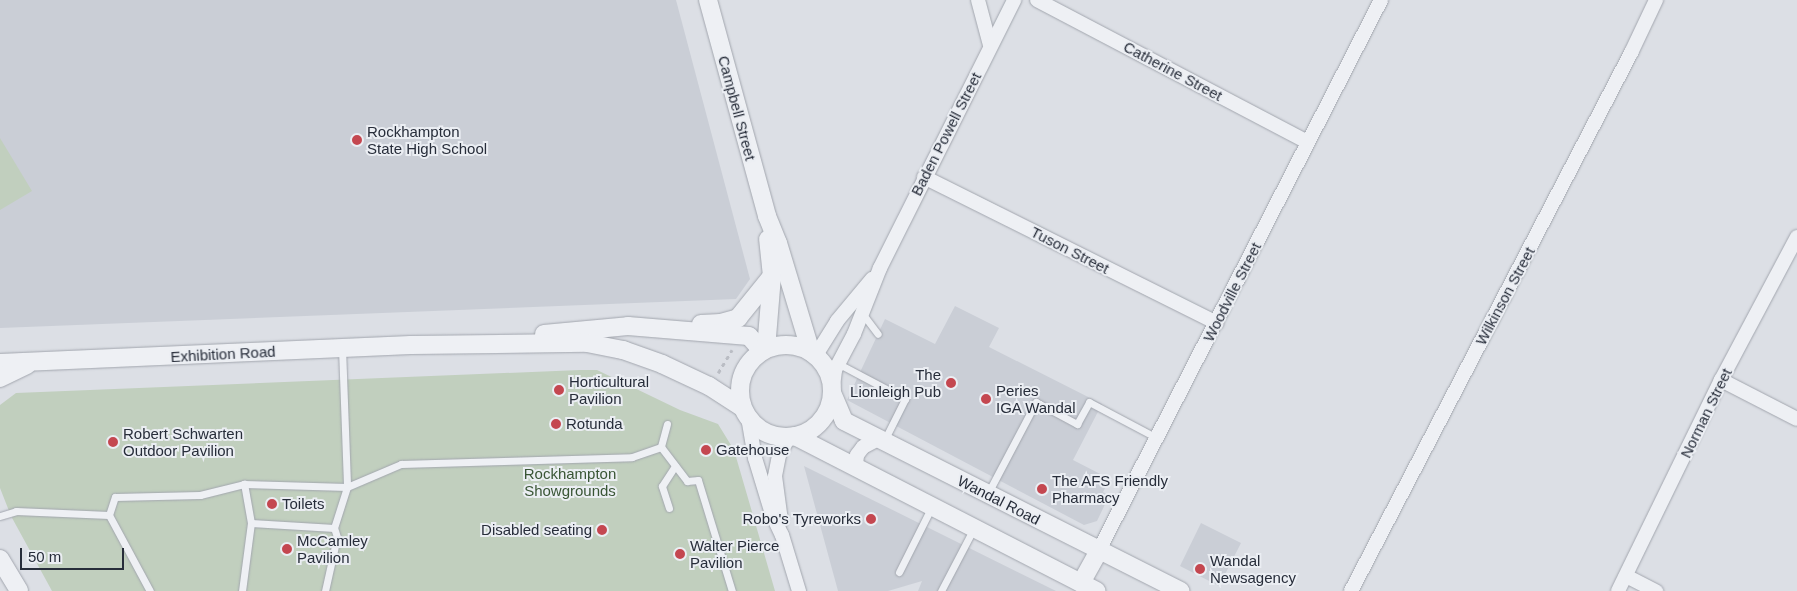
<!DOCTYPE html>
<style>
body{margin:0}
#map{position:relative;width:1797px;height:591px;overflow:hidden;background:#dcdfe5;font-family:Helvetica,sans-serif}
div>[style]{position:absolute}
.built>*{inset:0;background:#caced6}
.green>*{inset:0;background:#c1cfbe}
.path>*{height:2.5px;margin-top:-1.25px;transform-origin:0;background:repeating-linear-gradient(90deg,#babdc4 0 4px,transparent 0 8px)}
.roads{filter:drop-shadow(0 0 1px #a2a6ae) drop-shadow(0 0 1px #a2a6ae)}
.service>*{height:7px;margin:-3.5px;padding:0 3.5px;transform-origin:3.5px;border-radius:3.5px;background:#eef0f4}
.minor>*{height:14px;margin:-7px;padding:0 7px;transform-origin:7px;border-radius:7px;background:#eef0f4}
.tertiary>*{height:18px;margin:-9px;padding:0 9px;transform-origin:9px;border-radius:9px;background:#eef0f4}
.tertiary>.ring{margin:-9px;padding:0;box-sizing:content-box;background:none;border:18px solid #eef0f4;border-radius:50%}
.dots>*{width:14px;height:14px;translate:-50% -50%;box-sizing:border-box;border:2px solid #ebeef3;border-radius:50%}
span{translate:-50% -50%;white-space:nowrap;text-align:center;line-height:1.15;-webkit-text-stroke:4px #ebeef3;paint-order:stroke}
.street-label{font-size:15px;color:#272d3a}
.poi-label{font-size:15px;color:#272d3a}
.left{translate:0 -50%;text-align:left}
.right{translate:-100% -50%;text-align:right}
.park-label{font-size:15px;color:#395535}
.scale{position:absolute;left:20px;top:548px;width:104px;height:22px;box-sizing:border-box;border:2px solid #272d3a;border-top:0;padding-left:6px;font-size:15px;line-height:18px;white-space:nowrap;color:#272d3a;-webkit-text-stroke:4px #ebeef3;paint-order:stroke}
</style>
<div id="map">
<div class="built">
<i style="clip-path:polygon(0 0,676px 0,750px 279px,736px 299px,0 328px)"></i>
<i style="clip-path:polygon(955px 306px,999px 328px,989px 347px,1102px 404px,1073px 460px,1110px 479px,1103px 492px,1109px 496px,1097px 521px,1084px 525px,847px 400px,885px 319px,935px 344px)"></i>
<i style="clip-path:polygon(804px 466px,1056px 591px,918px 591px,922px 581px,888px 591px,838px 591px)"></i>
<i style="clip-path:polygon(1201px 523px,1241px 543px,1219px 586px,1180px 566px)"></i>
</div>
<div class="green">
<i style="clip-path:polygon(0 138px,32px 191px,0 210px)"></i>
<i style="clip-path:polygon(580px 370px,597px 370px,680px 410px,718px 424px,734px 450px,775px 591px,52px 591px,11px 516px,0 488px,0 405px,16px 393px)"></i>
</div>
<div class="path">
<i style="left:718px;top:373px;width:27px;rotate:-59deg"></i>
</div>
<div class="roads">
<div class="service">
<i style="left:862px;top:313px;width:26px;rotate:53deg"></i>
<i style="left:342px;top:348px;width:139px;rotate:87.9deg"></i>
<i style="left:347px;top:487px;width:59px;rotate:-23.1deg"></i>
<i style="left:401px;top:464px;width:231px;rotate:-1.7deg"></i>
<i style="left:632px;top:457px;width:31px;rotate:-19deg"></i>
<i style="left:839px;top:364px;width:75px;rotate:27.9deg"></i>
<i style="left:905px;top:399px;width:47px;rotate:116.6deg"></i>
<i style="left:667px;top:424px;width:24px;rotate:105deg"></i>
<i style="left:661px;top:447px;width:43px;rotate:52.6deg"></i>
<i style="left:687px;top:481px;width:11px;rotate:-5deg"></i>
<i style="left:698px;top:480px;width:116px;rotate:73deg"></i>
<i style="left:988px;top:493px;width:103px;rotate:-62.2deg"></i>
<i style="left:1036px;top:402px;width:47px;rotate:28.2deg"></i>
<i style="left:1077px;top:424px;width:25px;rotate:-61deg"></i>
<i style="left:1089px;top:402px;width:77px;rotate:27.9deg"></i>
<i style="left:669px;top:508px;width:23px;rotate:-108deg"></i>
<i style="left:662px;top:486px;width:24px;rotate:-57deg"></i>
<i style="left:109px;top:515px;width:86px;rotate:61.7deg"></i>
<i style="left:0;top:516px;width:17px;rotate:-17deg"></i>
<i style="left:16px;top:511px;width:93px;rotate:2.5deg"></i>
<i style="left:109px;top:515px;width:19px;rotate:-72deg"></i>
<i style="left:115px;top:497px;width:85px;rotate:-1.3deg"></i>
<i style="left:200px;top:495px;width:45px;rotate:-14deg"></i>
<i style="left:244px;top:484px;width:103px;rotate:1.7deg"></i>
<i style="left:347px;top:487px;width:43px;rotate:107.6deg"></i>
<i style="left:334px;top:528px;width:83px;rotate:-176.6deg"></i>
<i style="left:251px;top:523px;width:40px;rotate:-100deg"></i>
<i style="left:899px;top:572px;width:74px;rotate:-63.4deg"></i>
<i style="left:242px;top:591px;width:69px;rotate:-82.5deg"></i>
<i style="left:325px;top:591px;width:55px;rotate:-77.5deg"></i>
<i style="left:337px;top:537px;width:9px;rotate:-108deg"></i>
<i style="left:941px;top:591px;width:71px;rotate:-62.4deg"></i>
</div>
<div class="minor">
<i style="left:978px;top:0;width:47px;rotate:75.1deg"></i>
<i style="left:1037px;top:0;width:306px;rotate:27.7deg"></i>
<i style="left:924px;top:177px;width:327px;rotate:26.5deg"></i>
<i style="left:816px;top:355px;width:40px;rotate:-58deg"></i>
<i style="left:837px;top:321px;width:55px;rotate:-50.2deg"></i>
<i style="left:1721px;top:380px;width:85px;rotate:27.2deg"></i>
<i style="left:833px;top:387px;width:17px;rotate:-83deg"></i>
<i style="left:835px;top:370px;width:41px;rotate:-62.2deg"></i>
<i style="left:854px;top:334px;width:71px;rotate:-68.5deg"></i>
<i style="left:880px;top:268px;width:300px;rotate:-63.4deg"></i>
<i style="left:748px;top:417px;width:42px;rotate:80.3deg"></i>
<i style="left:755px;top:458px;width:59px;rotate:73.1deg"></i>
<i style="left:772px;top:514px;width:23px;rotate:65deg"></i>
<i style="left:782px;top:535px;width:59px;rotate:73.1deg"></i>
<i style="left:856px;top:466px;width:11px;rotate:-85deg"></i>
<i style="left:857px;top:455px;width:10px;rotate:-53deg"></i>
<i style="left:863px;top:447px;width:17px;rotate:-28deg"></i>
<i style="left:781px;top:521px;width:45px;rotate:-97.6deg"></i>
<i style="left:775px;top:476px;width:21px;rotate:-79deg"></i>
<i style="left:779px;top:455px;width:21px;rotate:-61deg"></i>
<i style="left:1099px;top:550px;width:618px;rotate:-62.85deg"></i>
<i style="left:1626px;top:576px;width:34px;rotate:27deg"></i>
<i style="left:1351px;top:591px;width:607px;rotate:-62.51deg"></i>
<i style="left:1631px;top:53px;width:59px;rotate:-64.7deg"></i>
<i style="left:1618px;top:591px;width:235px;rotate:-64deg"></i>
<i style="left:1721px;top:380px;width:162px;rotate:-62deg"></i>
</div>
<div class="tertiary">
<i style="left:708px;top:0;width:224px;rotate:74.7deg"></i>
<i style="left:767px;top:216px;width:29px;rotate:68deg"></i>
<i style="left:778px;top:243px;width:114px;rotate:73.2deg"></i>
<i style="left:701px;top:324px;width:20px;rotate:-3deg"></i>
<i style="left:721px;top:323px;width:18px;rotate:-16deg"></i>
<i style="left:738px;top:318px;width:54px;rotate:-51deg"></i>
<i style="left:544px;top:334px;width:84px;rotate:-5.4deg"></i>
<i style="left:628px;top:326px;width:121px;rotate:4.7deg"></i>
<i style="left:749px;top:336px;width:20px;rotate:49deg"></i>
<i class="ring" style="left:740px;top:345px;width:74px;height:74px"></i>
<i style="left:766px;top:349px;width:73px;rotate:-85.3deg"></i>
<i style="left:772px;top:276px;width:37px;rotate:-96deg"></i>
<i style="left:0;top:363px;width:411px;rotate:-2.5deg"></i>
<i style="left:411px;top:345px;width:176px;rotate:-0.7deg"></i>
<i style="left:587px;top:343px;width:37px;rotate:11deg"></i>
<i style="left:623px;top:350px;width:41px;rotate:19.7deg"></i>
<i style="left:662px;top:364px;width:52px;rotate:25.1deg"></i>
<i style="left:709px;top:386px;width:40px;rotate:32.9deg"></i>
<i style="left:0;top:378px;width:30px;rotate:-26deg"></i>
<i style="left:833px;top:395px;width:28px;rotate:67deg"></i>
<i style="left:844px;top:421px;width:377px;rotate:26.8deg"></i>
<i style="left:795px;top:436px;width:339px;rotate:27.2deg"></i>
<i style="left:0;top:559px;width:37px;rotate:59deg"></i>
<i style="left:1081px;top:583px;width:38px;rotate:-61deg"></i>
</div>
</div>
<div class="dots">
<i style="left:357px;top:140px;background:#c44750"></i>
<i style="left:951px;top:383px;background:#c44750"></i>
<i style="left:559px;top:390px;background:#c44750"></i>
<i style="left:986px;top:399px;background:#c44750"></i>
<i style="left:556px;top:424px;background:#c44750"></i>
<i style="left:113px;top:442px;background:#c44750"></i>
<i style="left:706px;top:450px;background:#c44750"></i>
<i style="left:1042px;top:489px;background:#c44750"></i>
<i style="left:272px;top:504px;background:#c44750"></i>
<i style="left:871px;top:519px;background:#c44750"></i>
<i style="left:602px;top:530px;background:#c44750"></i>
<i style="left:287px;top:549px;background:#c44750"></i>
<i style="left:680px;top:554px;background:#c44750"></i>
<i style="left:1200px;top:569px;background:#c44750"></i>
</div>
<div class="street-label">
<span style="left:1173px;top:71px;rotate:28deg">Catherine Street</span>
<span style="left:737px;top:108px;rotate:75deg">Campbell Street</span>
<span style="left:946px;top:134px;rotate:-63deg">Baden Powell Street</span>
<span style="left:1070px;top:250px;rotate:27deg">Tuson Street</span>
<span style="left:1232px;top:292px;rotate:-63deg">Woodville Street</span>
<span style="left:1505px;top:296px;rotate:-62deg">Wilkinson Street</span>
<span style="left:223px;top:354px;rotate:-3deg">Exhibition Road</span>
<span style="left:1706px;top:413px;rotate:-64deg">Norman Street</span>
<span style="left:999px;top:500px;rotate:27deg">Wandal Road</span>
</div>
<div class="poi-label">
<span class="left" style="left:367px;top:140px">Rockhampton<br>State High School</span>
<span class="right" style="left:941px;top:383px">The<br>Lionleigh Pub</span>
<span class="left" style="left:569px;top:390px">Horticultural<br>Pavilion</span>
<span class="left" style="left:996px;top:399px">Peries<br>IGA Wandal</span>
<span class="left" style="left:566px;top:424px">Rotunda</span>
<span class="left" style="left:123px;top:442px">Robert Schwarten<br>Outdoor Pavilion</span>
<span class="left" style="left:716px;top:450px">Gatehouse</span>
<span class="left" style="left:1052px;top:489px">The AFS Friendly<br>Pharmacy</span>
<span class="left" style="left:282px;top:504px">Toilets</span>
<span class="right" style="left:861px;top:519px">Robo's Tyreworks</span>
<span class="right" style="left:592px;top:530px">Disabled seating</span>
<span class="left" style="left:297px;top:549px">McCamley<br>Pavilion</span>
<span class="left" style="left:690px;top:554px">Walter Pierce<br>Pavilion</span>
<span class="left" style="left:1210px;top:569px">Wandal<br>Newsagency</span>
</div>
<div class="park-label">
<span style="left:570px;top:482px">Rockhampton<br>Showgrounds</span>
</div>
<div class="scale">50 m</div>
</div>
